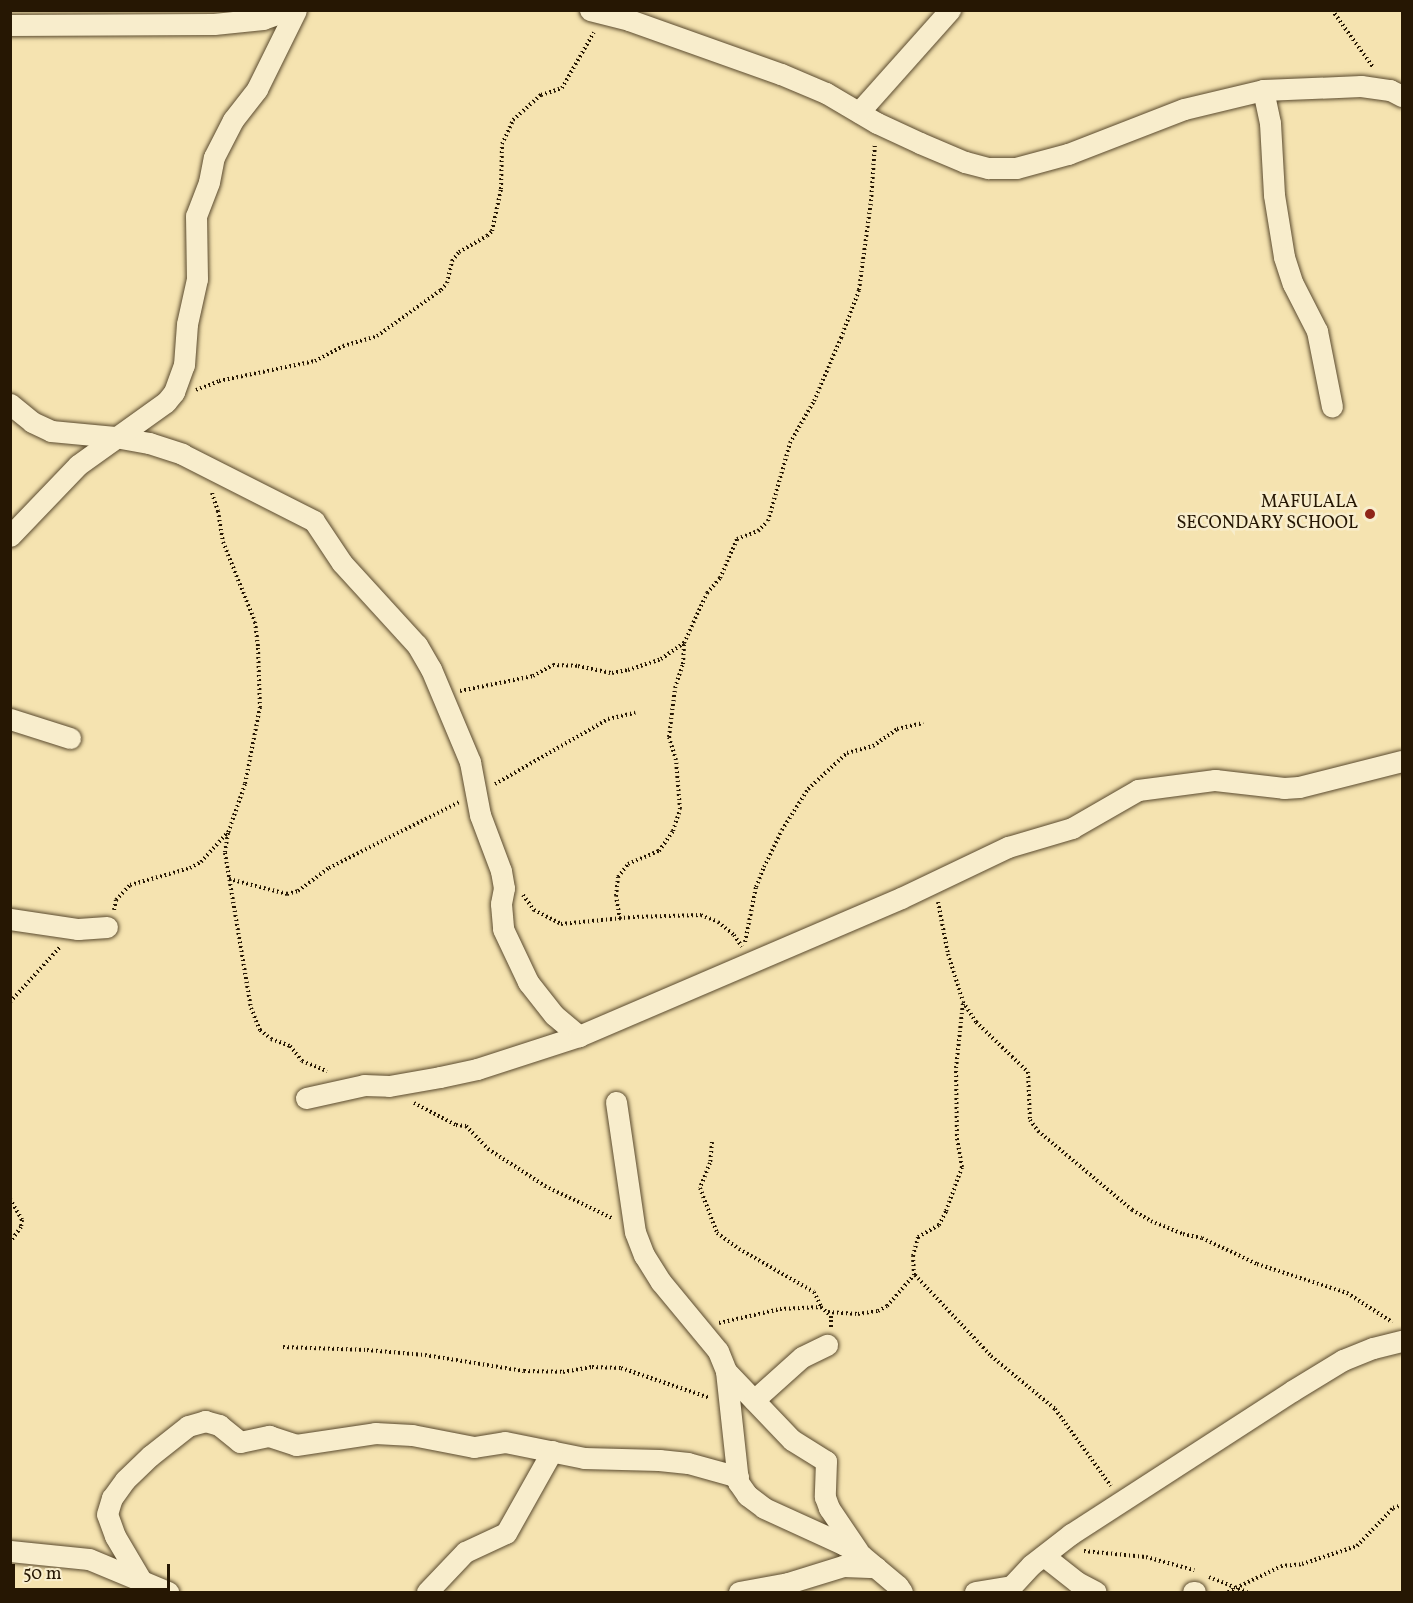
<!DOCTYPE html>
<style>
body{margin:0}
#map{position:relative;width:1413px;height:1603px;overflow:hidden;background:#f5e3b0;font-family:Vollkorn,serif}
div>[style]{position:absolute}
.path>*{height:4px;margin-top:-2px;transform-origin:0;background:repeating-linear-gradient(90deg,#261703 0 1.5px,transparent 0 4.5px)}
.roads{filter:drop-shadow(0 0 2px #5a4a2e) drop-shadow(0 0 2px #5a4a2e)}
.minor>*{height:21px;margin:-10.5px;padding:0 10.5px;transform-origin:10.5px;border-radius:10.5px;background:#f8edcc}
.dots>*{width:16px;height:16px;translate:-50% -50%;box-sizing:border-box;border:3px solid #f8edcc;border-radius:50%}
span{translate:-50% -50%;white-space:nowrap;text-align:center;line-height:1.15;-webkit-text-stroke:5px #f8edcc;paint-order:stroke}
.poi-label{font-size:18px;color:#261703}
.right{translate:-100% -50%;text-align:right}
.frame{position:absolute;inset:0;border:12px solid #261703;pointer-events:none}
.scale{position:absolute;left:12px;top:1564px;width:158px;height:27px;box-sizing:border-box;border:3px solid #261703;border-top:0;padding-left:8px;font-size:18px;line-height:21px;white-space:nowrap;color:#261703;-webkit-text-stroke:4px #f8edcc;paint-order:stroke}
</style>
<div id="map">
<div class="path">
<i style="left:1332px;top:10px;width:70px;rotate:54.3deg"></i>
<i style="left:196px;top:390px;width:25px;rotate:-21deg"></i>
<i style="left:219px;top:381px;width:98px;rotate:-11.8deg"></i>
<i style="left:315px;top:361px;width:32px;rotate:-28deg"></i>
<i style="left:343px;top:346px;width:35px;rotate:-16deg"></i>
<i style="left:377px;top:336px;width:79px;rotate:-35.7deg"></i>
<i style="left:441px;top:290px;width:9px;rotate:-49deg"></i>
<i style="left:447px;top:283px;width:23px;rotate:-77deg"></i>
<i style="left:452px;top:261px;width:11px;rotate:-52deg"></i>
<i style="left:459px;top:252px;width:32px;rotate:-30deg"></i>
<i style="left:487px;top:236px;width:7px;rotate:-45deg"></i>
<i style="left:492px;top:231px;width:43px;rotate:-77.9deg"></i>
<i style="left:501px;top:189px;width:45px;rotate:-88.7deg"></i>
<i style="left:502px;top:144px;width:26px;rotate:-65deg"></i>
<i style="left:513px;top:120px;width:38px;rotate:-42deg"></i>
<i style="left:541px;top:95px;width:22px;rotate:-18deg"></i>
<i style="left:562px;top:88px;width:64px;rotate:-60.3deg"></i>
<i style="left:212px;top:493px;width:19px;rotate:72deg"></i>
<i style="left:218px;top:511px;width:31px;rotate:81deg"></i>
<i style="left:223px;top:542px;width:86px;rotate:68.2deg"></i>
<i style="left:255px;top:622px;width:26px;rotate:83deg"></i>
<i style="left:258px;top:648px;width:59px;rotate:88.1deg"></i>
<i style="left:260px;top:707px;width:78px;rotate:101deg"></i>
<i style="left:245px;top:784px;width:52px;rotate:109.1deg"></i>
<i style="left:228px;top:833px;width:20px;rotate:99deg"></i>
<i style="left:225px;top:853px;width:157px;rotate:80.5deg"></i>
<i style="left:251px;top:1008px;width:24px;rotate:68deg"></i>
<i style="left:260px;top:1030px;width:14px;rotate:39deg"></i>
<i style="left:271px;top:1039px;width:20px;rotate:20deg"></i>
<i style="left:290px;top:1046px;width:19px;rotate:51deg"></i>
<i style="left:302px;top:1061px;width:27px;rotate:22deg"></i>
<i style="left:460px;top:691px;width:75px;rotate:-11.6deg"></i>
<i style="left:533px;top:676px;width:23px;rotate:-29deg"></i>
<i style="left:553px;top:665px;width:25px;rotate:2deg"></i>
<i style="left:578px;top:666px;width:35px;rotate:12deg"></i>
<i style="left:612px;top:673px;width:16px;rotate:-11deg"></i>
<i style="left:628px;top:670px;width:35px;rotate:-18deg"></i>
<i style="left:661px;top:659px;width:28px;rotate:-35deg"></i>
<i style="left:684px;top:643px;width:55px;rotate:-65.3deg"></i>
<i style="left:707px;top:593px;width:20px;rotate:-49deg"></i>
<i style="left:720px;top:578px;width:43px;rotate:-66.4deg"></i>
<i style="left:737px;top:539px;width:22px;rotate:-21deg"></i>
<i style="left:758px;top:531px;width:14px;rotate:-45deg"></i>
<i style="left:768px;top:521px;width:81px;rotate:-74.2deg"></i>
<i style="left:790px;top:443px;width:48px;rotate:-60.3deg"></i>
<i style="left:814px;top:401px;width:69px;rotate:-66.8deg"></i>
<i style="left:841px;top:338px;width:51px;rotate:-69.4deg"></i>
<i style="left:859px;top:290px;width:90px;rotate:-82.3deg"></i>
<i style="left:871px;top:201px;width:57px;rotate:-86deg"></i>
<i style="left:495px;top:784px;width:130px;rotate:-29.9deg"></i>
<i style="left:608px;top:719px;width:28px;rotate:-13deg"></i>
<i style="left:229px;top:879px;width:60px;rotate:14.5deg"></i>
<i style="left:287px;top:894px;width:11px;rotate:-15deg"></i>
<i style="left:298px;top:891px;width:39px;rotate:-37deg"></i>
<i style="left:329px;top:868px;width:146px;rotate:-26.9deg"></i>
<i style="left:523px;top:895px;width:19px;rotate:54deg"></i>
<i style="left:534px;top:910px;width:30px;rotate:27deg"></i>
<i style="left:561px;top:924px;width:72px;rotate:-5.6deg"></i>
<i style="left:633px;top:917px;width:68px;rotate:-1.7deg"></i>
<i style="left:701px;top:915px;width:18px;rotate:22deg"></i>
<i style="left:718px;top:922px;width:21px;rotate:39deg"></i>
<i style="left:734px;top:935px;width:14px;rotate:56deg"></i>
<i style="left:938px;top:902px;width:53px;rotate:79.1deg"></i>
<i style="left:948px;top:954px;width:50px;rotate:72.6deg"></i>
<i style="left:963px;top:1002px;width:24px;rotate:57deg"></i>
<i style="left:976px;top:1022px;width:72px;rotate:43.9deg"></i>
<i style="left:1028px;top:1072px;width:48px;rotate:87.6deg"></i>
<i style="left:1030px;top:1120px;width:14px;rotate:54deg"></i>
<i style="left:1038px;top:1131px;width:123px;rotate:40deg"></i>
<i style="left:1132px;top:1210px;width:22px;rotate:30deg"></i>
<i style="left:1151px;top:1221px;width:35px;rotate:22deg"></i>
<i style="left:1183px;top:1234px;width:19px;rotate:12deg"></i>
<i style="left:1202px;top:1238px;width:61px;rotate:25.3deg"></i>
<i style="left:1257px;top:1264px;width:95px;rotate:17.9deg"></i>
<i style="left:1347px;top:1293px;width:54px;rotate:32.8deg"></i>
<i style="left:114px;top:910px;width:10px;rotate:-79deg"></i>
<i style="left:116px;top:900px;width:21px;rotate:-47deg"></i>
<i style="left:130px;top:885px;width:62px;rotate:-15.8deg"></i>
<i style="left:190px;top:868px;width:13px;rotate:-29deg"></i>
<i style="left:201px;top:862px;width:39px;rotate:-48deg"></i>
<i style="left:620px;top:919px;width:23px;rotate:-100deg"></i>
<i style="left:616px;top:896px;width:19px;rotate:-84deg"></i>
<i style="left:618px;top:877px;width:16px;rotate:-52deg"></i>
<i style="left:628px;top:864px;width:34px;rotate:-23deg"></i>
<i style="left:659px;top:851px;width:24px;rotate:-55deg"></i>
<i style="left:673px;top:831px;width:23px;rotate:-72deg"></i>
<i style="left:680px;top:809px;width:49px;rotate:-94.7deg"></i>
<i style="left:676px;top:760px;width:24px;rotate:-107deg"></i>
<i style="left:669px;top:737px;width:49px;rotate:-83deg"></i>
<i style="left:675px;top:688px;width:25px;rotate:-72deg"></i>
<i style="left:683px;top:664px;width:20px;rotate:-87deg"></i>
<i style="left:745px;top:942px;width:56px;rotate:-78.7deg"></i>
<i style="left:756px;top:887px;width:22px;rotate:-68deg"></i>
<i style="left:764px;top:867px;width:41px;rotate:-64.1deg"></i>
<i style="left:782px;top:830px;width:49px;rotate:-57.6deg"></i>
<i style="left:808px;top:789px;width:53px;rotate:-42.7deg"></i>
<i style="left:847px;top:753px;width:27px;rotate:-15deg"></i>
<i style="left:873px;top:746px;width:29px;rotate:-35deg"></i>
<i style="left:897px;top:729px;width:27px;rotate:-13deg"></i>
<i style="left:10px;top:1002px;width:74px;rotate:-47.7deg"></i>
<i style="left:414px;top:1103px;width:47px;rotate:27.6deg"></i>
<i style="left:456px;top:1125px;width:10px;rotate:6deg"></i>
<i style="left:466px;top:1126px;width:32px;rotate:46deg"></i>
<i style="left:488px;top:1149px;width:68px;rotate:33deg"></i>
<i style="left:545px;top:1186px;width:76px;rotate:25.6deg"></i>
<i style="left:712px;top:1142px;width:21px;rotate:95deg"></i>
<i style="left:710px;top:1163px;width:27px;rotate:112deg"></i>
<i style="left:700px;top:1188px;width:48px;rotate:69.3deg"></i>
<i style="left:717px;top:1233px;width:27px;rotate:36deg"></i>
<i style="left:739px;top:1249px;width:86px;rotate:29.8deg"></i>
<i style="left:814px;top:1292px;width:17px;rotate:65deg"></i>
<i style="left:821px;top:1307px;width:13px;rotate:42deg"></i>
<i style="left:831px;top:1316px;width:11px;rotate:90deg"></i>
<i style="left:10px;top:1199px;width:24px;rotate:60deg"></i>
<i style="left:22px;top:1220px;width:7px;rotate:98deg"></i>
<i style="left:21px;top:1227px;width:19px;rotate:126deg"></i>
<i style="left:915px;top:1275px;width:111px;rotate:46.8deg"></i>
<i style="left:991px;top:1356px;width:83px;rotate:39.6deg"></i>
<i style="left:1055px;top:1409px;width:95px;rotate:54deg"></i>
<i style="left:828px;top:1312px;width:30px;rotate:4deg"></i>
<i style="left:858px;top:1314px;width:20px;rotate:-9deg"></i>
<i style="left:878px;top:1311px;width:10px;rotate:-29deg"></i>
<i style="left:887px;top:1306px;width:41px;rotate:-48.9deg"></i>
<i style="left:914px;top:1275px;width:19px;rotate:-93deg"></i>
<i style="left:913px;top:1256px;width:20px;rotate:-75deg"></i>
<i style="left:918px;top:1237px;width:24px;rotate:-30deg"></i>
<i style="left:939px;top:1225px;width:16px;rotate:-63deg"></i>
<i style="left:946px;top:1211px;width:47px;rotate:-70deg"></i>
<i style="left:962px;top:1167px;width:27px;rotate:-100deg"></i>
<i style="left:957px;top:1140px;width:72px;rotate:-90.8deg"></i>
<i style="left:956px;top:1068px;width:66px;rotate:-83.9deg"></i>
<i style="left:719px;top:1323px;width:63px;rotate:-12.9deg"></i>
<i style="left:780px;top:1309px;width:41px;rotate:-2.8deg"></i>
<i style="left:283px;top:1347px;width:84px;rotate:2deg"></i>
<i style="left:367px;top:1350px;width:58px;rotate:4.9deg"></i>
<i style="left:425px;top:1355px;width:100px;rotate:9.2deg"></i>
<i style="left:524px;top:1371px;width:39px;rotate:1deg"></i>
<i style="left:563px;top:1372px;width:29px;rotate:-10deg"></i>
<i style="left:592px;top:1367px;width:29px;rotate:2deg"></i>
<i style="left:621px;top:1368px;width:94px;rotate:18.6deg"></i>
<i style="left:1084px;top:1551px;width:62px;rotate:5.5deg"></i>
<i style="left:1146px;top:1557px;width:50px;rotate:15.2deg"></i>
<i style="left:1209px;top:1577px;width:41px;rotate:21.5deg"></i>
<i style="left:1228px;top:1592px;width:59px;rotate:-26.1deg"></i>
<i style="left:1281px;top:1566px;width:21px;rotate:-5deg"></i>
<i style="left:1302px;top:1564px;width:58px;rotate:-18.1deg"></i>
<i style="left:1357px;top:1546px;width:52px;rotate:-46.5deg"></i>
<i style="left:1393px;top:1508px;width:9px;rotate:-18deg"></i>
</div>
<div class="roads">
<div class="minor">
<i style="left:590px;top:10px;width:40px;rotate:14.4deg"></i>
<i style="left:629px;top:20px;width:161px;rotate:19.6deg"></i>
<i style="left:781px;top:74px;width:49px;rotate:22.9deg"></i>
<i style="left:826px;top:93px;width:59px;rotate:30.5deg"></i>
<i style="left:877px;top:123px;width:47px;rotate:24.9deg"></i>
<i style="left:920px;top:143px;width:49px;rotate:22.9deg"></i>
<i style="left:965px;top:162px;width:24px;rotate:15deg"></i>
<i style="left:988px;top:168px;width:28px"></i>
<i style="left:1016px;top:168px;width:54px;rotate:-15.1deg"></i>
<i style="left:1068px;top:154px;width:124px;rotate:-21.2deg"></i>
<i style="left:1184px;top:109px;width:81px;rotate:-13.5deg"></i>
<i style="left:1263px;top:90px;width:98px;rotate:-2.3deg"></i>
<i style="left:1361px;top:86px;width:29px;rotate:8deg"></i>
<i style="left:1390px;top:90px;width:13px;rotate:27deg"></i>
<i style="left:10px;top:25px;width:204px;rotate:-0.3deg"></i>
<i style="left:214px;top:24px;width:49px;rotate:-5.8deg"></i>
<i style="left:263px;top:19px;width:27px;rotate:-20deg"></i>
<i style="left:1263px;top:90px;width:34px;rotate:78deg"></i>
<i style="left:1270px;top:123px;width:72px;rotate:86.8deg"></i>
<i style="left:1274px;top:195px;width:63px;rotate:80.8deg"></i>
<i style="left:1284px;top:257px;width:28px;rotate:72deg"></i>
<i style="left:1293px;top:284px;width:53px;rotate:62.9deg"></i>
<i style="left:1317px;top:331px;width:77px;rotate:78.8deg"></i>
<i style="left:859px;top:112px;width:137px;rotate:-48.3deg"></i>
<i style="left:10px;top:404px;width:28px;rotate:39deg"></i>
<i style="left:32px;top:422px;width:21px;rotate:25deg"></i>
<i style="left:51px;top:431px;width:64px;rotate:5.4deg"></i>
<i style="left:115px;top:437px;width:35px;rotate:10deg"></i>
<i style="left:149px;top:443px;width:35px;rotate:18deg"></i>
<i style="left:182px;top:454px;width:148px;rotate:26.9deg"></i>
<i style="left:314px;top:521px;width:50px;rotate:56.3deg"></i>
<i style="left:342px;top:563px;width:111px;rotate:47.6deg"></i>
<i style="left:417px;top:645px;width:28px;rotate:60deg"></i>
<i style="left:431px;top:669px;width:101px;rotate:67.2deg"></i>
<i style="left:470px;top:762px;width:54px;rotate:79.3deg"></i>
<i style="left:480px;top:815px;width:60px;rotate:69.4deg"></i>
<i style="left:501px;top:871px;width:17px;rotate:80deg"></i>
<i style="left:504px;top:888px;width:16px;rotate:101deg"></i>
<i style="left:501px;top:904px;width:25px;rotate:85deg"></i>
<i style="left:503px;top:929px;width:59px;rotate:64.7deg"></i>
<i style="left:528px;top:982px;width:42px;rotate:51.8deg"></i>
<i style="left:554px;top:1015px;width:33px;rotate:40deg"></i>
<i style="left:10px;top:536px;width:98px;rotate:-46.2deg"></i>
<i style="left:78px;top:465px;width:108px;rotate:-35.6deg"></i>
<i style="left:166px;top:402px;width:13px;rotate:-51deg"></i>
<i style="left:174px;top:392px;width:29px;rotate:-70deg"></i>
<i style="left:184px;top:365px;width:41px;rotate:-85.8deg"></i>
<i style="left:187px;top:324px;width:46px;rotate:-77.5deg"></i>
<i style="left:197px;top:279px;width:63px;rotate:-90.9deg"></i>
<i style="left:196px;top:216px;width:36px;rotate:-69deg"></i>
<i style="left:209px;top:182px;width:25px;rotate:-79deg"></i>
<i style="left:214px;top:157px;width:42px;rotate:-62.8deg"></i>
<i style="left:233px;top:120px;width:39px;rotate:-52deg"></i>
<i style="left:257px;top:89px;width:88px;rotate:-63.7deg"></i>
<i style="left:10px;top:719px;width:63px;rotate:17.6deg"></i>
<i style="left:10px;top:919px;width:69px;rotate:8.4deg"></i>
<i style="left:78px;top:929px;width:29px;rotate:-4deg"></i>
<i style="left:306px;top:1098px;width:59px;rotate:-12.6deg"></i>
<i style="left:364px;top:1085px;width:25px;rotate:2deg"></i>
<i style="left:389px;top:1086px;width:52px;rotate:-10deg"></i>
<i style="left:440px;top:1077px;width:38px;rotate:-12deg"></i>
<i style="left:477px;top:1069px;width:107px;rotate:-17.9deg"></i>
<i style="left:579px;top:1036px;width:350px;rotate:-23.2deg"></i>
<i style="left:901px;top:898px;width:119px;rotate:-25.5deg"></i>
<i style="left:1008px;top:847px;width:67px;rotate:-16.5deg"></i>
<i style="left:1072px;top:828px;width:76px;rotate:-29.9deg"></i>
<i style="left:1138px;top:790px;width:78px;rotate:-7.4deg"></i>
<i style="left:1215px;top:780px;width:69px;rotate:6.6deg"></i>
<i style="left:1284px;top:788px;width:15px;rotate:-4deg"></i>
<i style="left:1299px;top:787px;width:106px;rotate:-14.2deg"></i>
<i style="left:616px;top:1102px;width:131px;rotate:81.7deg"></i>
<i style="left:635px;top:1232px;width:25px;rotate:69deg"></i>
<i style="left:644px;top:1255px;width:32px;rotate:58deg"></i>
<i style="left:661px;top:1282px;width:89px;rotate:50.4deg"></i>
<i style="left:718px;top:1351px;width:22px;rotate:68deg"></i>
<i style="left:726px;top:1371px;width:112px;rotate:83.8deg"></i>
<i style="left:738px;top:1482px;width:16px;rotate:55deg"></i>
<i style="left:747px;top:1495px;width:21px;rotate:37deg"></i>
<i style="left:764px;top:1508px;width:87px;rotate:24.5deg"></i>
<i style="left:843px;top:1544px;width:21px;rotate:31deg"></i>
<i style="left:861px;top:1555px;width:48px;rotate:40deg"></i>
<i style="left:898px;top:1586px;width:7px;rotate:56deg"></i>
<i style="left:726px;top:1371px;width:95px;rotate:46.3deg"></i>
<i style="left:792px;top:1440px;width:40px;rotate:32deg"></i>
<i style="left:826px;top:1461px;width:36px;rotate:92deg"></i>
<i style="left:825px;top:1497px;width:12px;rotate:70deg"></i>
<i style="left:829px;top:1508px;width:52px;rotate:56deg"></i>
<i style="left:754px;top:1400px;width:64px;rotate:-41.9deg"></i>
<i style="left:802px;top:1357px;width:28px;rotate:-26deg"></i>
<i style="left:10px;top:1551px;width:79px;rotate:5.8deg"></i>
<i style="left:89px;top:1559px;width:86px;rotate:22.7deg"></i>
<i style="left:1044px;top:1556px;width:42px;rotate:38.2deg"></i>
<i style="left:1077px;top:1582px;width:21px;rotate:28deg"></i>
<i style="left:141px;top:1580px;width:51px;rotate:-120.6deg"></i>
<i style="left:115px;top:1536px;width:23px;rotate:-110deg"></i>
<i style="left:107px;top:1514px;width:17px;rotate:-73deg"></i>
<i style="left:112px;top:1498px;width:22px;rotate:-54deg"></i>
<i style="left:125px;top:1480px;width:35px;rotate:-44deg"></i>
<i style="left:150px;top:1456px;width:48px;rotate:-38.3deg"></i>
<i style="left:188px;top:1426px;width:18px;rotate:-16deg"></i>
<i style="left:205px;top:1421px;width:15px;rotate:16deg"></i>
<i style="left:219px;top:1425px;width:27px;rotate:39deg"></i>
<i style="left:240px;top:1442px;width:30px;rotate:-12deg"></i>
<i style="left:269px;top:1436px;width:28px;rotate:18deg"></i>
<i style="left:296px;top:1445px;width:80px;rotate:-8.6deg"></i>
<i style="left:375px;top:1433px;width:37px;rotate:3deg"></i>
<i style="left:412px;top:1435px;width:63px;rotate:11deg"></i>
<i style="left:474px;top:1447px;width:31px;rotate:-9deg"></i>
<i style="left:505px;top:1442px;width:81px;rotate:11.4deg"></i>
<i style="left:584px;top:1458px;width:75px;rotate:1.5deg"></i>
<i style="left:659px;top:1460px;width:29px;rotate:6deg"></i>
<i style="left:688px;top:1463px;width:52px;rotate:15.6deg"></i>
<i style="left:427px;top:1592px;width:55px;rotate:-46.5deg"></i>
<i style="left:465px;top:1552px;width:45px;rotate:-24.9deg"></i>
<i style="left:506px;top:1533px;width:94px;rotate:-60.7deg"></i>
<i style="left:739px;top:1592px;width:50px;rotate:-10.4deg"></i>
<i style="left:788px;top:1583px;width:58px;rotate:-17.2deg"></i>
<i style="left:843px;top:1566px;width:33px;rotate:2deg"></i>
<i style="left:975px;top:1592px;width:37px;rotate:-9deg"></i>
<i style="left:1006px;top:1592px;width:37px;rotate:-47deg"></i>
<i style="left:1031px;top:1565px;width:51px;rotate:-37.8deg"></i>
<i style="left:1071px;top:1534px;width:263px;rotate:-32.9deg"></i>
<i style="left:1292px;top:1391px;width:60px;rotate:-31.3deg"></i>
<i style="left:1343px;top:1360px;width:32px;rotate:-22deg"></i>
<i style="left:1373px;top:1348px;width:30px;rotate:-14deg"></i>
<i style="left:1193px;top:1592px;width:2px"></i>
</div>
</div>
<div class="dots">
<i style="left:1370px;top:514px;background:#8f2418"></i>
</div>
<div class="poi-label">
<span class="right" style="left:1358px;top:514px">MAFULALA<br>SECONDARY SCHOOL</span>
</div>
<div class="frame"></div>
<div class="scale">50 m</div>
</div>
